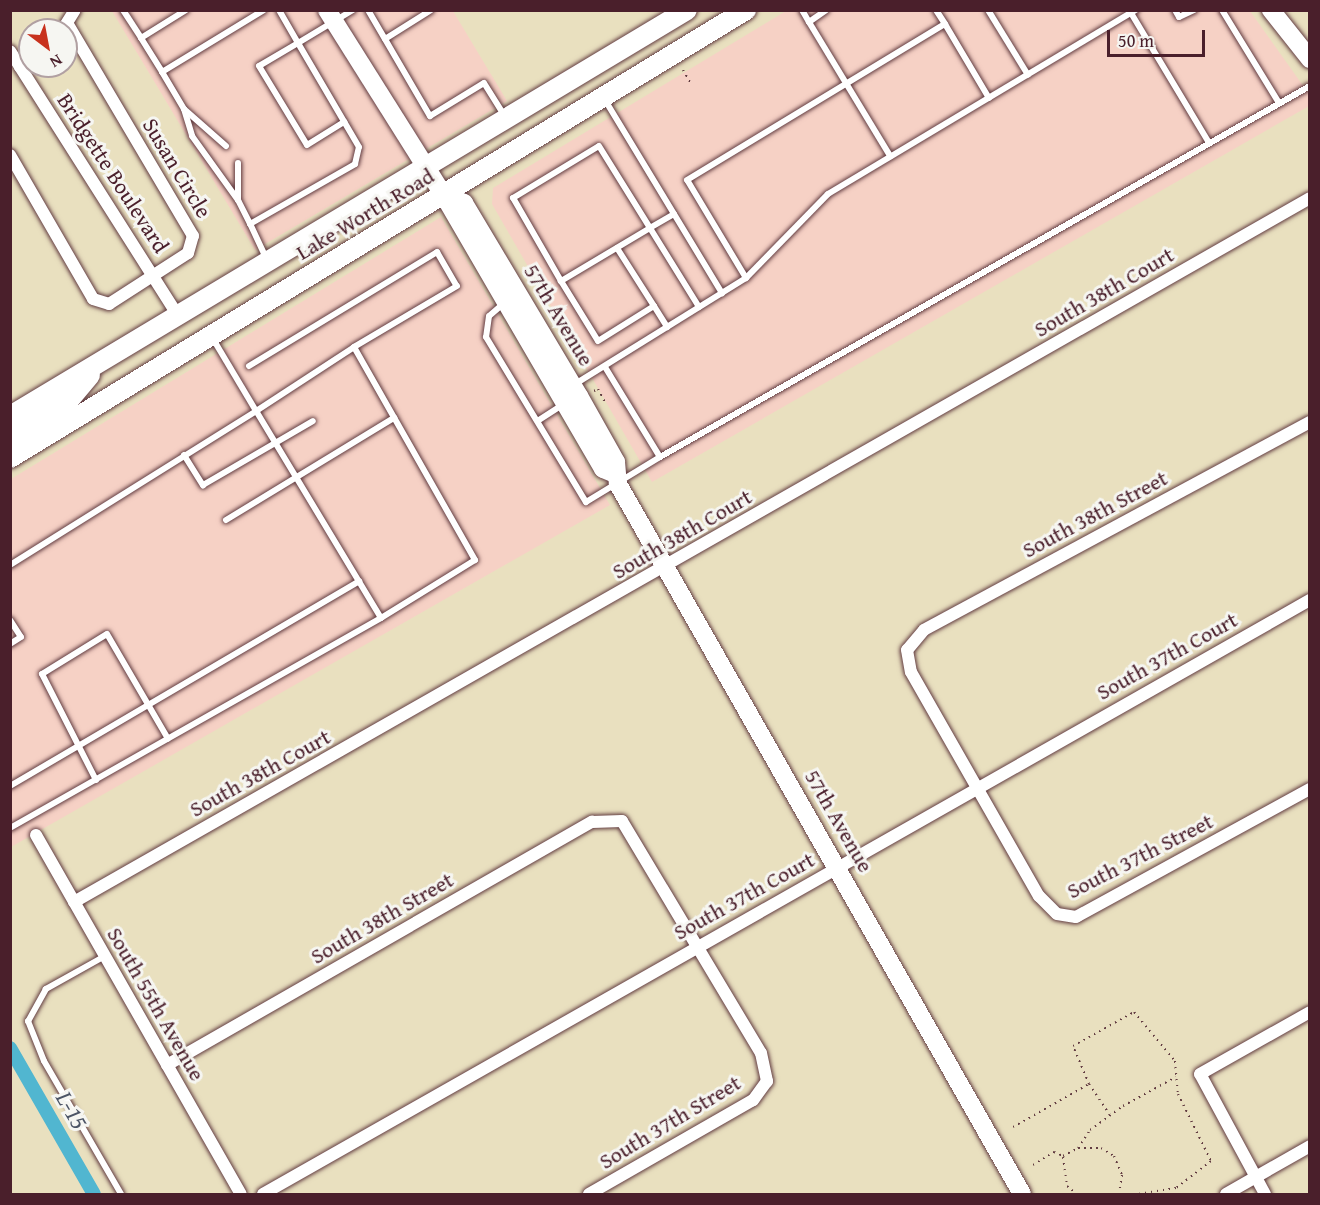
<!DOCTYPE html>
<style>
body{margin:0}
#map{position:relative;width:1320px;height:1205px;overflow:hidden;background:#e9e0bf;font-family:"Gentium Book Plus",serif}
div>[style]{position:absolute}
.built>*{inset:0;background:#f6d1c5}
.canal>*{height:14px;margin:-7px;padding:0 7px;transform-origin:7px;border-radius:7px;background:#51b6d0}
.path>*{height:2px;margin-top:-1px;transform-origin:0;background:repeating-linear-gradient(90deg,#623c41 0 1.5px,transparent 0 6px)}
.roads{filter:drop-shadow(0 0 2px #623c41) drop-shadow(0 0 2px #623c41)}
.lane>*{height:6px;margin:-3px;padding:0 3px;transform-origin:3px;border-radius:3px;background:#fff}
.street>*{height:12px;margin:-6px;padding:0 6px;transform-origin:6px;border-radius:6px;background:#fff}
.secondary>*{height:18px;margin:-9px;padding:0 9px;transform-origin:9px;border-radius:9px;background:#fff}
.primary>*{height:20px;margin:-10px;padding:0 10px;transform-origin:10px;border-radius:10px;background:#fff}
span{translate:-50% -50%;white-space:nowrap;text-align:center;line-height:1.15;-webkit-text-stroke:6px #f6f6f2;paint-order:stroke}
.street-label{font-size:22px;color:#4a1f2b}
.water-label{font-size:24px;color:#4c5465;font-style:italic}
.frame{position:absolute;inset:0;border:12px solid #4a1f2b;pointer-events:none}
.north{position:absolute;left:18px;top:18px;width:60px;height:60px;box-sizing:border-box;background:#f6f6f2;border:2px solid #b1a0a2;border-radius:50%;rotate:148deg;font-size:16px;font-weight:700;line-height:24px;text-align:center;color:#4a1f2b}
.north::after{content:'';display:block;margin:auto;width:21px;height:27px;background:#c8321e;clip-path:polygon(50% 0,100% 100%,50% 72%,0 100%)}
.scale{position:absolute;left:1107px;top:30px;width:98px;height:27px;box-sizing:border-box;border:3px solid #4a1f2b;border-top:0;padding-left:8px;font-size:18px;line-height:21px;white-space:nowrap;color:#4a1f2b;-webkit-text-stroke:4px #f6f6f2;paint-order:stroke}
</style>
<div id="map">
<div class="built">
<i style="clip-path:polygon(112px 11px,453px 11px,507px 101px,255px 250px)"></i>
<i style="clip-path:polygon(786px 11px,1250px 11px,1309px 94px,1309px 106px,652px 482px,492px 204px,493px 188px)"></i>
<i style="clip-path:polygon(441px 217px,610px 505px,11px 847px,11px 479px)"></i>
</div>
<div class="canal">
<i style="left:10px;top:1048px;width:168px;rotate:60.1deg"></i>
</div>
<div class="path">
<i style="left:683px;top:70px;width:14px;rotate:60deg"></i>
<i style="left:594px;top:391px;width:4px;rotate:-27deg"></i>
<i style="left:598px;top:389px;width:17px;rotate:62deg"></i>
<i style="left:1089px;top:1084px;width:37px;rotate:56deg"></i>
<i style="left:1013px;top:1127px;width:87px;rotate:-29.5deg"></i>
<i style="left:1089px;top:1084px;width:41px;rotate:-112.8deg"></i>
<i style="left:1073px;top:1046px;width:70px;rotate:-29.1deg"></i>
<i style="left:1134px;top:1012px;width:64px;rotate:50.1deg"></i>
<i style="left:1175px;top:1061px;width:33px;rotate:85deg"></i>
<i style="left:1178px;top:1094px;width:75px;rotate:63.8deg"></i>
<i style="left:1211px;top:1161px;width:44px;rotate:142.4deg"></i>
<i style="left:1176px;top:1188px;width:39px;rotate:171deg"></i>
<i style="left:1078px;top:1148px;width:22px;rotate:-56deg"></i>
<i style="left:1090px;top:1130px;width:41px;rotate:-36deg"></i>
<i style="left:1123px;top:1106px;width:60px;rotate:-28.7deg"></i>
<i style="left:1063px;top:1157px;width:29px;rotate:82deg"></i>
<i style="left:1067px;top:1186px;width:13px;rotate:39deg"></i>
<i style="left:1033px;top:1165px;width:25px;rotate:-32deg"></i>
<i style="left:1054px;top:1152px;width:10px;rotate:24deg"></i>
<i style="left:1063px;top:1156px;width:17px;rotate:-28deg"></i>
<i style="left:1078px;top:1148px;width:23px"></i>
<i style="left:1101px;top:1148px;width:15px;rotate:32deg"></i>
<i style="left:1114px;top:1156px;width:21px;rotate:67deg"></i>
<i style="left:1122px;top:1175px;width:19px;rotate:99deg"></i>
</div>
<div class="roads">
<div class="lane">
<i style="left:123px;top:10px;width:33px;rotate:57deg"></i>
<i style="left:141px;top:38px;width:53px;rotate:-31.9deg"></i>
<i style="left:279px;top:10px;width:38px;rotate:60deg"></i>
<i style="left:298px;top:43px;width:45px;rotate:149.5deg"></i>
<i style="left:259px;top:66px;width:92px;rotate:58.7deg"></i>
<i style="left:307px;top:145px;width:44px;rotate:-31.9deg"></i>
<i style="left:368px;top:10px;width:123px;rotate:59.7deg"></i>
<i style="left:430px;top:116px;width:63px;rotate:-31.4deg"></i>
<i style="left:484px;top:83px;width:40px;rotate:58deg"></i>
<i style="left:802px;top:10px;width:14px;rotate:60deg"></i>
<i style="left:809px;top:22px;width:21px;rotate:-35deg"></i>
<i style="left:936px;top:10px;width:17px;rotate:57deg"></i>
<i style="left:988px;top:10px;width:76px;rotate:58.4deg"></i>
<i style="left:1175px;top:10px;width:8px;rotate:60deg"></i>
<i style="left:1179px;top:17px;width:17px;rotate:-25deg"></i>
<i style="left:1222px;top:10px;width:109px;rotate:58.5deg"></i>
<i style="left:1131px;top:13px;width:152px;rotate:59deg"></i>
<i style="left:809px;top:22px;width:157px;rotate:58.8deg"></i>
<i style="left:141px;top:38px;width:40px;rotate:58deg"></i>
<i style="left:385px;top:39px;width:54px;rotate:-32.2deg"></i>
<i style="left:605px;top:100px;width:226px;rotate:58.8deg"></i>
<i style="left:184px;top:109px;width:28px;rotate:73deg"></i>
<i style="left:192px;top:136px;width:79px;rotate:54.3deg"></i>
<i style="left:226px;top:146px;width:56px;rotate:-138.6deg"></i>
<i style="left:184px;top:109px;width:43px;rotate:-120.7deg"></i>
<i style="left:162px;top:72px;width:119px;rotate:-31.3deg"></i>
<i style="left:238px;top:163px;width:37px;rotate:90deg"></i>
<i style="left:238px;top:200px;width:27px;rotate:63deg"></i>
<i style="left:674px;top:214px;width:28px;rotate:150deg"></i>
<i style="left:650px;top:228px;width:104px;rotate:149.2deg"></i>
<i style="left:561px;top:281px;width:96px;rotate:-120deg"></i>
<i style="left:513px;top:198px;width:100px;rotate:-31.2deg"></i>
<i style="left:599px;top:146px;width:97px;rotate:58.1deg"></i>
<i style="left:650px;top:228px;width:93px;rotate:58.2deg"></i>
<i style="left:617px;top:248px;width:69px;rotate:57.5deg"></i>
<i style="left:267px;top:260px;width:40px;rotate:-115deg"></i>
<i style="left:250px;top:224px;width:121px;rotate:-29.7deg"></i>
<i style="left:355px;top:164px;width:17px;rotate:-77deg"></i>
<i style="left:359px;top:147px;width:121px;rotate:-120.4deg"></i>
<i style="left:298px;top:43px;width:64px;rotate:-31deg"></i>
<i style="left:746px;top:278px;width:114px;rotate:-121deg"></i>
<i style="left:687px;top:180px;width:301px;rotate:-31.2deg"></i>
<i style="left:945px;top:24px;width:86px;rotate:59.3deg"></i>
<i style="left:561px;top:281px;width:70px;rotate:58.3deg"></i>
<i style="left:598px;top:341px;width:66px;rotate:-32deg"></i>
<i style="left:654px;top:306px;width:25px;rotate:58deg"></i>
<i style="left:503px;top:304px;width:18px;rotate:139deg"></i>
<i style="left:489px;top:316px;width:21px;rotate:98deg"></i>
<i style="left:486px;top:337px;width:193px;rotate:58.8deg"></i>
<i style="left:586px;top:502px;width:87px;rotate:-31.3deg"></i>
<i style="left:249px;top:366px;width:220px;rotate:-31.2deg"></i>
<i style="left:437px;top:252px;width:39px;rotate:60deg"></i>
<i style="left:457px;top:286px;width:120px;rotate:149.4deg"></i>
<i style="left:605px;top:367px;width:105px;rotate:58.6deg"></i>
<i style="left:660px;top:457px;width:748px;rotate:-29.72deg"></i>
<i style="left:575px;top:384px;width:201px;rotate:-31.8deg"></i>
<i style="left:746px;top:278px;width:117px;rotate:-45.7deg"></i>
<i style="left:828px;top:194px;width:359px;rotate:-30.9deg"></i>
<i style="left:539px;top:420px;width:30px;rotate:-33deg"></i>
<i style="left:184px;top:455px;width:36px;rotate:58deg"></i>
<i style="left:203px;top:485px;width:127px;rotate:-30.2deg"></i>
<i style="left:226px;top:520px;width:197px;rotate:-31.3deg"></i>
<i style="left:10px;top:565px;width:290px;rotate:-32deg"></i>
<i style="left:256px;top:411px;width:117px;rotate:-33.1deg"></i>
<i style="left:354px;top:347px;width:245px;rotate:60.4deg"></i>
<i style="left:475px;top:560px;width:110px;rotate:148.3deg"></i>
<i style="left:381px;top:618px;width:242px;rotate:-121.1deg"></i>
<i style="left:256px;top:411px;width:84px;rotate:-120.8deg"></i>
<i style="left:10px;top:620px;width:20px;rotate:57deg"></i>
<i style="left:21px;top:637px;width:13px;rotate:148deg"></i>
<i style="left:96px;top:780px;width:119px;rotate:-117deg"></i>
<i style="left:42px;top:674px;width:76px;rotate:-31.6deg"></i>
<i style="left:107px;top:634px;width:121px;rotate:59.8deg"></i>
<i style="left:10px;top:786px;width:405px;rotate:-30.4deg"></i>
<i style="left:10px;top:828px;width:426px;rotate:-29.5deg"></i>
<i style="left:105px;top:956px;width:68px;rotate:150.8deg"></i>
<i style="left:46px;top:989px;width:37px;rotate:119deg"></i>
<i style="left:28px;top:1021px;width:43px;rotate:68.2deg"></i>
<i style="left:44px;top:1061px;width:154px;rotate:59.9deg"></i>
</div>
<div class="street">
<i style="left:63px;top:29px;width:22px;rotate:-58deg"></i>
<i style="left:10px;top:51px;width:315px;rotate:57.6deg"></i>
<i style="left:20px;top:67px;width:13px;rotate:-39deg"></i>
<i style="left:10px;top:155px;width:166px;rotate:60deg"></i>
<i style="left:93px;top:299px;width:17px;rotate:17deg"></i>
<i style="left:109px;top:304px;width:94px;rotate:-32.8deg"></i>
<i style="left:188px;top:253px;width:18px;rotate:-74deg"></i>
<i style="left:193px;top:236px;width:247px;rotate:-120.6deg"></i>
<i style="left:1310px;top:422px;width:438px;rotate:151.7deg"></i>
<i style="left:924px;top:630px;width:26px;rotate:130deg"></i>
<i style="left:907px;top:650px;width:22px;rotate:80deg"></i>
<i style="left:911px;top:672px;width:258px;rotate:60.3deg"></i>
<i style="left:1039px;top:896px;width:25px;rotate:45deg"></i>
<i style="left:1057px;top:914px;width:19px;rotate:9deg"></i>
<i style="left:1076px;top:917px;width:267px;rotate:-28.7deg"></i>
<i style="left:36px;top:835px;width:413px;rotate:60.3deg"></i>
<i style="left:74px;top:902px;width:1422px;rotate:-29.66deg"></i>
<i style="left:167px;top:1065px;width:490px;rotate:-29.8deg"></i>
<i style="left:592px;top:822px;width:30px;rotate:-2deg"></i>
<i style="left:622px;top:821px;width:270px;rotate:59.1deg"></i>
<i style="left:761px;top:1053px;width:29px;rotate:78deg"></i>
<i style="left:767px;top:1081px;width:24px;rotate:126deg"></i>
<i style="left:753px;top:1100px;width:189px;rotate:150.2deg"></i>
<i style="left:263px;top:1194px;width:1204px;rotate:-29.57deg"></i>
<i style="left:1226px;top:1194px;width:97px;rotate:-29.7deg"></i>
<i style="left:1265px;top:1194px;width:136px;rotate:-118.4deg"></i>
<i style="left:1200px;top:1074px;width:126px;rotate:-29.4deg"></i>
</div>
<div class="secondary">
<i style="left:327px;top:10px;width:218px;rotate:57.8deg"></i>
<i style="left:443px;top:194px;width:318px;rotate:59.8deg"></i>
<i style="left:603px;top:469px;width:11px;rotate:22deg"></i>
<i style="left:1271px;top:10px;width:63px;rotate:51.5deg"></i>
<i style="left:443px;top:194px;width:23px;rotate:23deg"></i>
<i style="left:464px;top:203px;width:225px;rotate:59.2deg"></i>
<i style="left:579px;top:396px;width:76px;rotate:60.7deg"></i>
<i style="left:616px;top:462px;width:22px;rotate:85deg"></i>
<i style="left:618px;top:484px;width:817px;rotate:60.36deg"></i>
</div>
<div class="primary">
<i style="left:10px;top:416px;width:789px;rotate:-30.95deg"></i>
<i style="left:10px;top:436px;width:70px;rotate:-31.7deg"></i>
<i style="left:70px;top:399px;width:31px;rotate:-50deg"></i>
<i style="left:10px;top:458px;width:862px;rotate:-31.33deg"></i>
</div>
</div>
<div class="street-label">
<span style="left:177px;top:168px;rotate:59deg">Susan Circle</span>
<span style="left:113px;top:173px;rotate:57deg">Bridgette Boulevard</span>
<span style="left:365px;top:214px;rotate:-31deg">Lake Worth Road</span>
<span style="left:1104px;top:292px;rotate:-30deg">South 38th Court</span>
<span style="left:559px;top:315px;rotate:59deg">57th Avenue</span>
<span style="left:1095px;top:514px;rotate:-28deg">South 38th Street</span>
<span style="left:682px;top:534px;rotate:-30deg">South 38th Court</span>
<span style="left:1167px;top:656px;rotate:-29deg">South 37th Court</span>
<span style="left:260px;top:773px;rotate:-29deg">South 38th Court</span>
<span style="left:839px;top:821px;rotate:60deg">57th Avenue</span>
<span style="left:1140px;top:856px;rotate:-27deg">South 37th Street</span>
<span style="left:744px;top:896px;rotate:-29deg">South 37th Court</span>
<span style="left:382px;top:918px;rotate:-30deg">South 38th Street</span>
<span style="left:156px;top:1004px;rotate:60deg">South 55th Avenue</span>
<span style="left:670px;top:1122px;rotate:-31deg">South 37th Street</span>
</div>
<div class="water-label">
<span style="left:72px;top:1110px;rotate:60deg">L-15</span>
</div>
<div class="frame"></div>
<div class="north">N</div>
<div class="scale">50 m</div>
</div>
